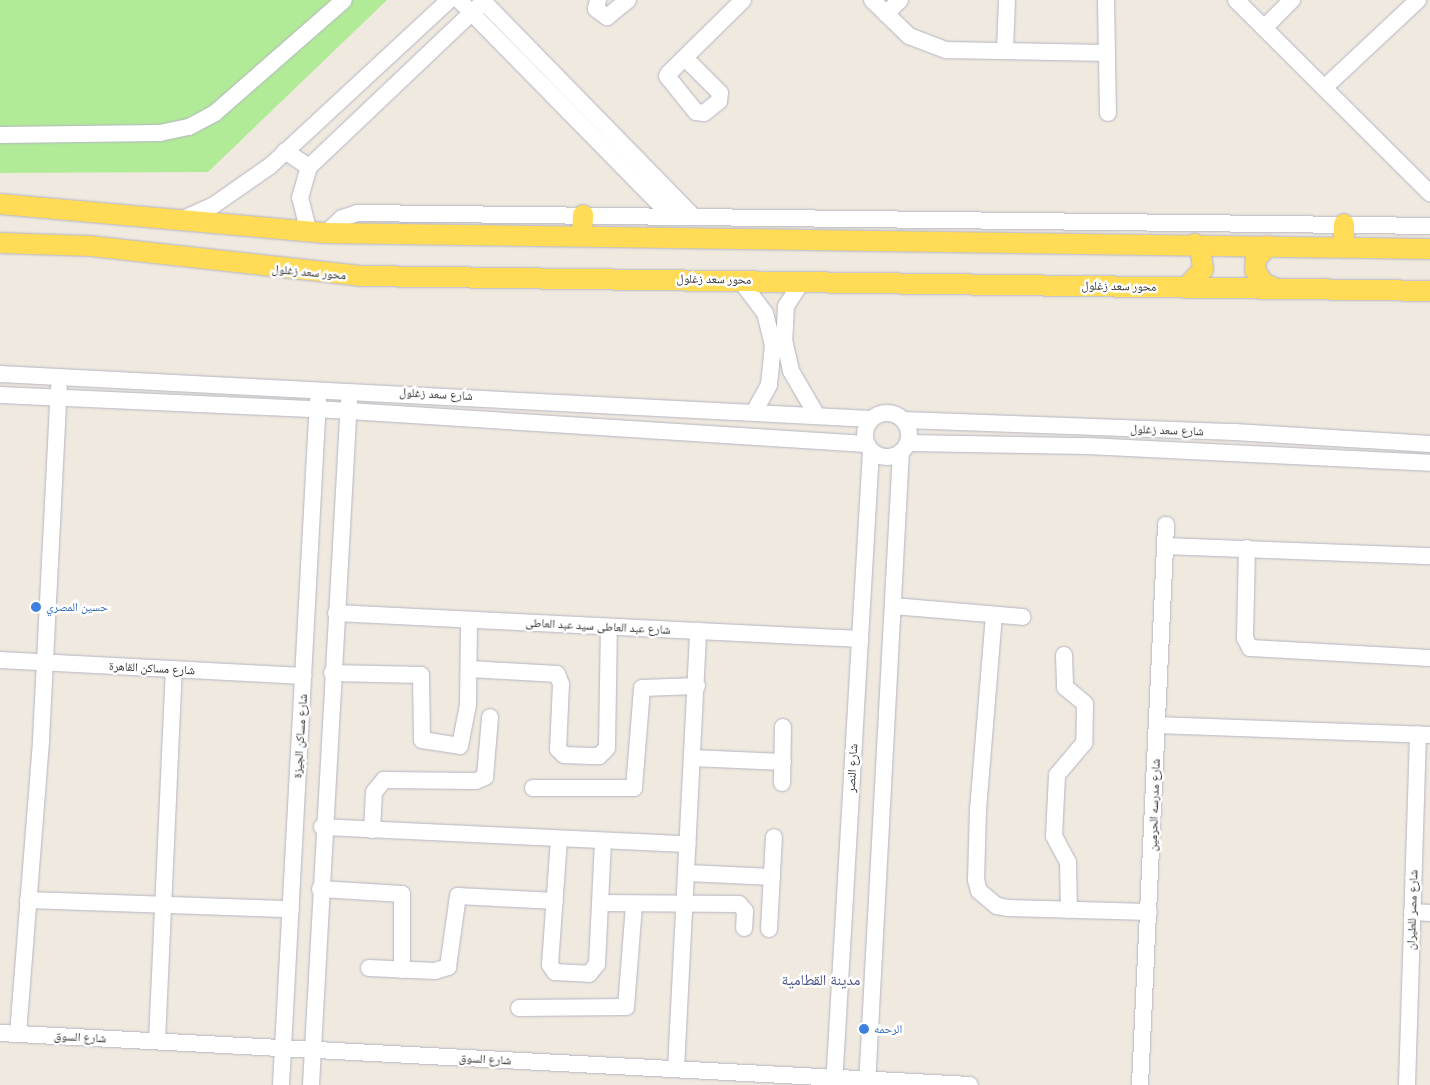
<!DOCTYPE html>
<meta charset="utf-8">
<style>
body{margin:0}
#map{position:relative;width:1430px;height:1085px;overflow:hidden;background:#f0e9df;font-family:"Golos Text","Noto Naskh Arabic",sans-serif}
div>[style]{position:absolute}
.green>*{inset:0;background:#b2eb97}
.roads{filter:drop-shadow(0 0 1px #b3b5c2) drop-shadow(0 0 1px #b3b5c2)}
.minor>*{height:16px;margin:-8px;padding:0 8px;transform-origin:8px;border-radius:8px;background:#fff}
.minor>.ring{margin:-8px;padding:0;box-sizing:content-box;background:none;border:16px solid #fff;border-radius:50%}
.major>*{height:20px;margin:-10px;padding:0 10px;transform-origin:10px;border-radius:10px;background:#ffdb56}
.dots>*{width:14px;height:14px;translate:-50% -50%;box-sizing:border-box;border:2px solid #fff;border-radius:50%}
span{translate:-50% -50%;white-space:nowrap;text-align:center;line-height:1.15;-webkit-text-stroke:5px #fff;paint-order:stroke}
.street-label{font-size:12px;color:#2e2e2e}
.shop-label{font-size:12px;color:#366cbe}
.left{translate:0 -50%;text-align:left}
.quarter-label{font-size:15px;color:#485284}
</style>
<div id="map">
<div class="green">
<i style="clip-path:polygon(0 0,387px 0,208px 172px,0 173px)"></i>
</div>
<div class="roads">
<div class="minor">
<i style="left:459px;top:0;width:303px;rotate:45.5deg"></i>
<i style="left:482px;top:0;width:303px;rotate:45.7deg"></i>
<i style="left:598px;top:0;width:9px;rotate:103deg"></i>
<i style="left:596px;top:9px;width:14px;rotate:36deg"></i>
<i style="left:607px;top:17px;width:27px;rotate:-39deg"></i>
<i style="left:872px;top:0;width:52px;rotate:44.2deg"></i>
<i style="left:909px;top:36px;width:40px;rotate:21deg"></i>
<i style="left:946px;top:50px;width:161px;rotate:1.1deg"></i>
<i style="left:1106px;top:0;width:113px;rotate:89deg"></i>
<i style="left:1236px;top:0;width:274px;rotate:44.9deg"></i>
<i style="left:886px;top:14px;width:20px;rotate:-45deg"></i>
<i style="left:1264px;top:28px;width:40px;rotate:-45deg"></i>
<i style="left:1005px;top:51px;width:51px;rotate:-87.8deg"></i>
<i style="left:685px;top:58px;width:49px;rotate:45deg"></i>
<i style="left:720px;top:93px;width:8px;rotate:97deg"></i>
<i style="left:719px;top:101px;width:19px;rotate:141deg"></i>
<i style="left:704px;top:113px;width:8px;rotate:-173deg"></i>
<i style="left:696px;top:112px;width:46px;rotate:-128.9deg"></i>
<i style="left:667px;top:76px;width:4px;rotate:-56deg"></i>
<i style="left:669px;top:73px;width:104px;rotate:-44.6deg"></i>
<i style="left:1324px;top:88px;width:129px;rotate:-43.1deg"></i>
<i style="left:0;top:135px;width:160px;rotate:-0.7deg"></i>
<i style="left:160px;top:133px;width:30px;rotate:-12deg"></i>
<i style="left:189px;top:127px;width:30px;rotate:-28deg"></i>
<i style="left:215px;top:113px;width:171px;rotate:-41.2deg"></i>
<i style="left:285px;top:151px;width:29px;rotate:34deg"></i>
<i style="left:183px;top:219px;width:34px;rotate:-24deg"></i>
<i style="left:214px;top:205px;width:68px;rotate:-34.9deg"></i>
<i style="left:270px;top:166px;width:244px;rotate:-42.8deg"></i>
<i style="left:309px;top:233px;width:36px;rotate:-104deg"></i>
<i style="left:300px;top:198px;width:32px;rotate:-74deg"></i>
<i style="left:309px;top:167px;width:243px;rotate:-43.5deg"></i>
<i style="left:326px;top:233px;width:22px;rotate:-43deg"></i>
<i style="left:342px;top:218px;width:16px;rotate:-18deg"></i>
<i style="left:357px;top:213px;width:1073px;rotate:0.69deg"></i>
<i style="left:740px;top:280px;width:41px;rotate:52.9deg"></i>
<i style="left:765px;top:313px;width:33px;rotate:76deg"></i>
<i style="left:773px;top:345px;width:40px;rotate:95.7deg"></i>
<i style="left:769px;top:385px;width:29px;rotate:119deg"></i>
<i style="left:803px;top:280px;width:31px;rotate:123deg"></i>
<i style="left:786px;top:306px;width:34px;rotate:93deg"></i>
<i style="left:784px;top:340px;width:32px;rotate:77deg"></i>
<i style="left:791px;top:371px;width:50px;rotate:59.8deg"></i>
<i style="left:0;top:374px;width:872px;rotate:2.96deg"></i>
<i style="left:0;top:395px;width:349px;rotate:2.6deg"></i>
<i style="left:349px;top:411px;width:518px;rotate:3.65deg"></i>
<i class="ring" style="left:865px;top:413px;width:28px;height:28px"></i>
<i style="left:904px;top:420px;width:331px;rotate:2.1deg"></i>
<i style="left:1235px;top:432px;width:195px;rotate:3.5deg"></i>
<i style="left:908px;top:443px;width:179px;rotate:1deg"></i>
<i style="left:1087px;top:446px;width:343px;rotate:2.8deg"></i>
<i style="left:1166px;top:546px;width:264px;rotate:2.2deg"></i>
<i style="left:1247px;top:548px;width:90px;rotate:91.3deg"></i>
<i style="left:1245px;top:638px;width:11px;rotate:63deg"></i>
<i style="left:1250px;top:648px;width:180px;rotate:3.2deg"></i>
<i style="left:893px;top:606px;width:130px;rotate:4.8deg"></i>
<i style="left:336px;top:613px;width:525px;rotate:2.84deg"></i>
<i style="left:994px;top:615px;width:195px;rotate:94.7deg"></i>
<i style="left:978px;top:809px;width:71px;rotate:91.6deg"></i>
<i style="left:976px;top:880px;width:11px;rotate:75deg"></i>
<i style="left:979px;top:891px;width:23px;rotate:40deg"></i>
<i style="left:997px;top:906px;width:11px;rotate:10deg"></i>
<i style="left:1008px;top:908px;width:141px;rotate:1.6deg"></i>
<i style="left:1064px;top:655px;width:32px;rotate:88deg"></i>
<i style="left:1065px;top:687px;width:26px;rotate:40deg"></i>
<i style="left:1085px;top:704px;width:39px;rotate:91deg"></i>
<i style="left:1084px;top:743px;width:42px;rotate:130.2deg"></i>
<i style="left:1057px;top:775px;width:61px;rotate:92.8deg"></i>
<i style="left:1054px;top:836px;width:30px;rotate:62deg"></i>
<i style="left:1068px;top:862px;width:48px;rotate:88.8deg"></i>
<i style="left:0;top:660px;width:304px;rotate:3deg"></i>
<i style="left:470px;top:669px;width:87px;rotate:3.3deg"></i>
<i style="left:557px;top:674px;width:11px;rotate:68deg"></i>
<i style="left:561px;top:684px;width:65px;rotate:92.6deg"></i>
<i style="left:558px;top:749px;width:8px;rotate:45deg"></i>
<i style="left:564px;top:755px;width:35px;rotate:2deg"></i>
<i style="left:599px;top:756px;width:11px;rotate:-45deg"></i>
<i style="left:607px;top:748px;width:121px;rotate:-89.1deg"></i>
<i style="left:332px;top:673px;width:89px;rotate:1.3deg"></i>
<i style="left:421px;top:675px;width:65px;rotate:89.1deg"></i>
<i style="left:422px;top:740px;width:38px;rotate:9deg"></i>
<i style="left:460px;top:746px;width:42px;rotate:-79deg"></i>
<i style="left:468px;top:705px;width:85px;rotate:-89.3deg"></i>
<i style="left:1157px;top:725px;width:273px;rotate:2.1deg"></i>
<i style="left:692px;top:758px;width:91px;rotate:2.5deg"></i>
<i style="left:782px;top:783px;width:56px;rotate:-89deg"></i>
<i style="left:533px;top:788px;width:101px"></i>
<i style="left:634px;top:788px;width:100px;rotate:-85.4deg"></i>
<i style="left:642px;top:688px;width:55px;rotate:-2.1deg"></i>
<i style="left:322px;top:827px;width:366px;rotate:2.7deg"></i>
<i style="left:372px;top:830px;width:38px;rotate:-87deg"></i>
<i style="left:374px;top:792px;width:16px;rotate:-50deg"></i>
<i style="left:384px;top:780px;width:92px;rotate:0.6deg"></i>
<i style="left:476px;top:781px;width:10px;rotate:-24deg"></i>
<i style="left:485px;top:777px;width:60px;rotate:-85.2deg"></i>
<i style="left:559px;top:839px;width:126px;rotate:94.1deg"></i>
<i style="left:550px;top:965px;width:9px;rotate:54deg"></i>
<i style="left:555px;top:972px;width:34px;rotate:3deg"></i>
<i style="left:589px;top:974px;width:13px;rotate:-51deg"></i>
<i style="left:597px;top:964px;width:123px;rotate:-87.2deg"></i>
<i style="left:688px;top:873px;width:84px;rotate:2.7deg"></i>
<i style="left:320px;top:889px;width:82px;rotate:3.5deg"></i>
<i style="left:402px;top:894px;width:76px;rotate:90deg"></i>
<i style="left:28px;top:900px;width:263px;rotate:2deg"></i>
<i style="left:602px;top:903px;width:137px;rotate:0.4deg"></i>
<i style="left:739px;top:904px;width:9px;rotate:49deg"></i>
<i style="left:745px;top:911px;width:17px;rotate:93deg"></i>
<i style="left:1412px;top:912px;width:18px;rotate:3deg"></i>
<i style="left:769px;top:929px;width:92px;rotate:-86.9deg"></i>
<i style="left:369px;top:968px;width:66px;rotate:2.6deg"></i>
<i style="left:435px;top:971px;width:14px;rotate:-17deg"></i>
<i style="left:448px;top:967px;width:72px;rotate:-82deg"></i>
<i style="left:458px;top:896px;width:97px;rotate:3deg"></i>
<i style="left:519px;top:1008px;width:107px;rotate:-0.5deg"></i>
<i style="left:626px;top:1007px;width:102px;rotate:-85.5deg"></i>
<i style="left:0;top:1033px;width:971px;rotate:3.07deg"></i>
<i style="left:18px;top:1034px;width:295px;rotate:-85.5deg"></i>
<i style="left:41px;top:740px;width:352px;rotate:-87.1deg"></i>
<i style="left:157px;top:1041px;width:372px;rotate:-87.4deg"></i>
<i style="left:676px;top:1069px;width:439px;rotate:-87.1deg"></i>
<i style="left:281px;top:1085px;width:686px;rotate:-86.91deg"></i>
<i style="left:311px;top:1085px;width:685px;rotate:-86.82deg"></i>
<i style="left:834px;top:1085px;width:635px;rotate:-86.66deg"></i>
<i style="left:867px;top:1085px;width:634px;rotate:-86.93deg"></i>
<i style="left:1140px;top:1085px;width:561px;rotate:-87.34deg"></i>
<i style="left:1407px;top:1085px;width:351px;rotate:-88.2deg"></i>
</div>
<div class="major">
<i style="left:0;top:204px;width:327px;rotate:5.1deg"></i>
<i style="left:326px;top:233px;width:1104px;rotate:0.83deg"></i>
<i style="left:1344px;top:224px;width:24px;rotate:90deg"></i>
<i style="left:582px;top:236px;width:21px;rotate:-87deg"></i>
<i style="left:0;top:243px;width:90px;rotate:1.9deg"></i>
<i style="left:90px;top:246px;width:274px;rotate:6.3deg"></i>
<i style="left:362px;top:276px;width:1068px;rotate:0.8deg"></i>
<i style="left:1268px;top:246px;width:18px;rotate:133deg"></i>
<i style="left:1256px;top:259px;width:11px;rotate:95deg"></i>
<i style="left:1255px;top:270px;width:17px;rotate:57deg"></i>
<i style="left:1264px;top:284px;width:12px;rotate:20deg"></i>
<i style="left:1186px;top:288px;width:25px;rotate:-48deg"></i>
<i style="left:1203px;top:269px;width:16px;rotate:-97deg"></i>
<i style="left:1201px;top:253px;width:11px;rotate:-124deg"></i>
</div>
</div>
<div class="dots">
<i style="left:36px;top:607px;background:#3f7fe0"></i>
<i style="left:864px;top:1029px;background:#3f7fe0"></i>
</div>
<div class="street-label">
<span style="left:309px;top:272px;rotate:5deg">محور سعد زغلول</span>
<span style="left:714px;top:279px;rotate:1deg">محور سعد زغلول</span>
<span style="left:1119px;top:286px;rotate:1deg">محور سعد زغلول</span>
<span style="left:436px;top:394px;rotate:3deg">شارع سعد زغلول</span>
<span style="left:1167px;top:430px;rotate:2deg">شارع سعد زغلول</span>
<span style="left:598px;top:626px;rotate:3deg">شارع عبد العاطى سيد عبد العاطى</span>
<span style="left:152px;top:668px;rotate:3deg">شارع مساكن القاهرة</span>
<span style="left:300px;top:736px;rotate:-86deg">شارع مساكن الجيزة</span>
<span style="left:852px;top:768px;rotate:-87deg">شارع النصر</span>
<span style="left:1154px;top:805px;rotate:-88deg">شارع مدرسه الحرمين</span>
<span style="left:1412px;top:910px;rotate:-88deg">شارع مصر للطيران</span>
<span style="left:80px;top:1037px;rotate:3deg">شارع السوق</span>
<span style="left:485px;top:1059px;rotate:3deg">شارع السوق</span>
</div>
<div class="shop-label">
<span class="left" style="left:46px;top:607px">حسين المصري</span>
<span class="left" style="left:874px;top:1029px">الرحمه</span>
</div>
<div class="quarter-label">
<span style="left:821px;top:980px">مدينة القطامية</span>
</div>
</div>
